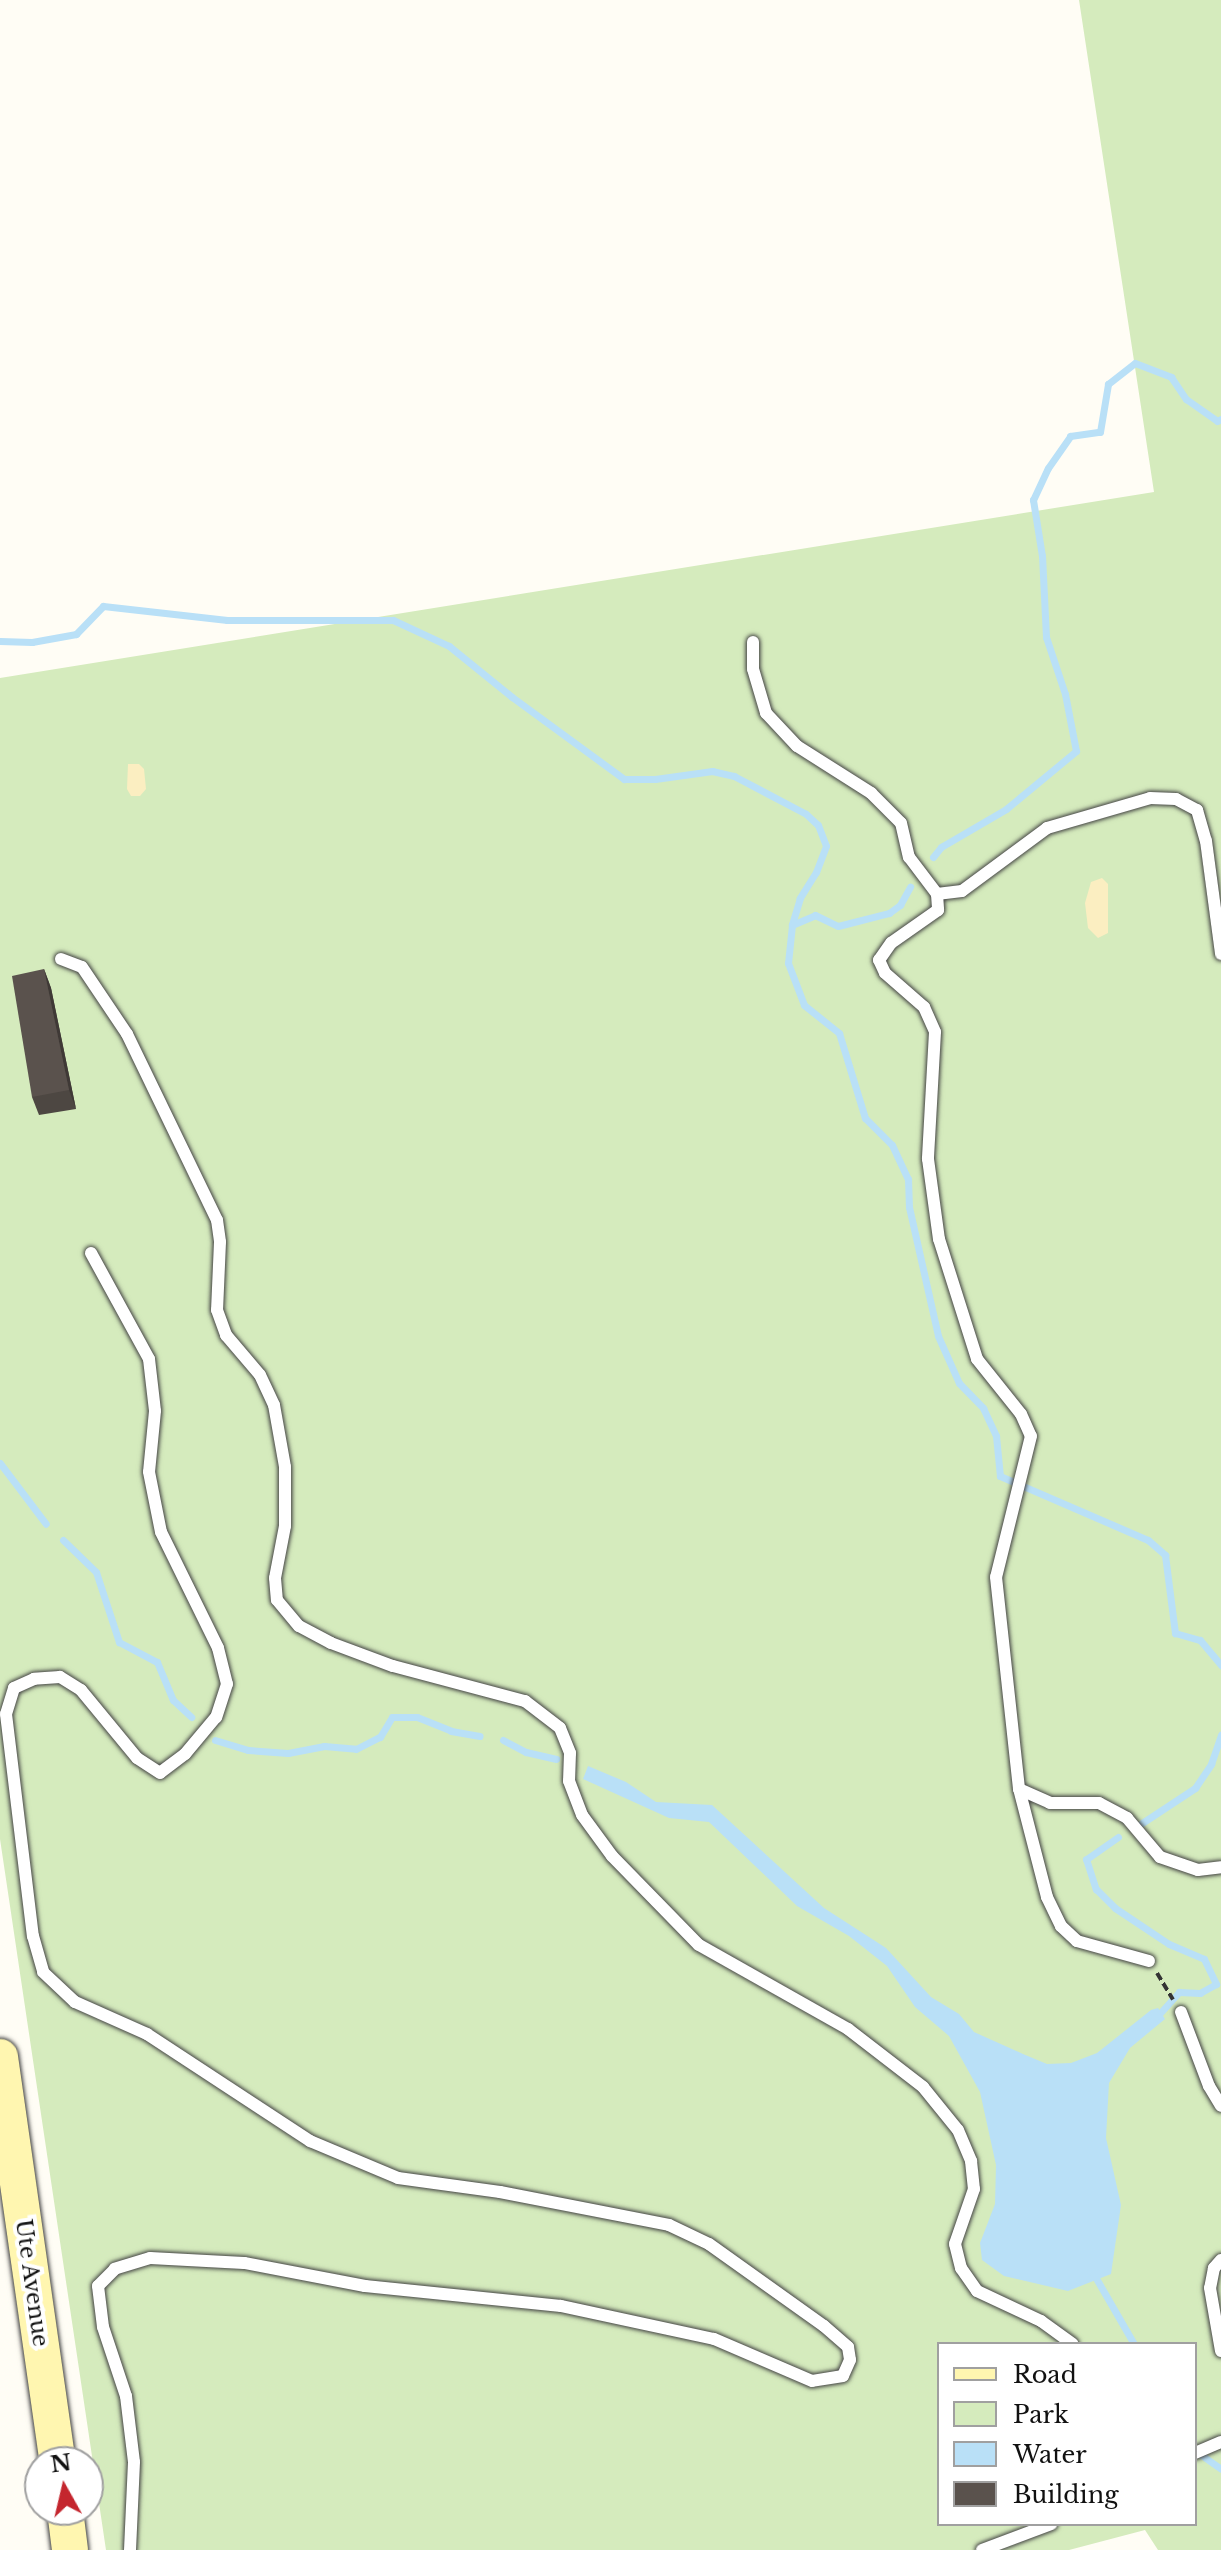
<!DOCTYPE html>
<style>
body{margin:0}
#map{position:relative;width:1221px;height:2550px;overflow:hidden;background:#fffdf5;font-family:"Libre Baskerville",serif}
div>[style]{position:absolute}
.green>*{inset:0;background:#d5ebbd}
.sand>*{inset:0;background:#fbeec1}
.water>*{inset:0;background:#b9e0f7}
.stream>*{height:7px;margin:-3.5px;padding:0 3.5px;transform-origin:3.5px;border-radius:3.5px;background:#b9e0f7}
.path>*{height:4px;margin-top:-2px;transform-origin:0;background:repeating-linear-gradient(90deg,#333 0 8px,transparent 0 12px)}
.roads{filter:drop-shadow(0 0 2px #444) drop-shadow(0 0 2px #444)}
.service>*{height:12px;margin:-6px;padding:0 6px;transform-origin:6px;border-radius:6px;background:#fff}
.secondary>*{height:36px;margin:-18px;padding:0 18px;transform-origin:18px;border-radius:18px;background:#fff6b0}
.wall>*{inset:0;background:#4d4742}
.shaded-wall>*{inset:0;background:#3f3936}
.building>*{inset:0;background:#5a524d}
span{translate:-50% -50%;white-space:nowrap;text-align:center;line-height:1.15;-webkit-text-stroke:8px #fff;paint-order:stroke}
.street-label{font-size:22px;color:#111}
.legend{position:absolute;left:937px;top:2342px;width:260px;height:184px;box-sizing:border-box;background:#fff;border:2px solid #a0a0a0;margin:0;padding:10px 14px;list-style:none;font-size:24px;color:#111}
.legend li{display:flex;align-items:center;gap:16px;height:40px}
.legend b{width:40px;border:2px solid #a0a0a0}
.north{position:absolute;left:24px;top:2446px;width:80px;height:80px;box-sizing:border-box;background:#fff;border:2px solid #a0a0a0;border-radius:50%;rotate:352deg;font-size:22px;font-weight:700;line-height:32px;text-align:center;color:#111}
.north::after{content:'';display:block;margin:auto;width:28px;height:36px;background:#c4262e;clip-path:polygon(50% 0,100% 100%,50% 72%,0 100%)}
</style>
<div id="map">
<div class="green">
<i style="clip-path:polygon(evenodd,1079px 0,1221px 0,1221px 2550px,1158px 2550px,1145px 2530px,1069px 2550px,106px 2550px,0 1839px,0 678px,1154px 492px,1079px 0,939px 2344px,1195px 2344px,1195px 2524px,939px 2524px,939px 2344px)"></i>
</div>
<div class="sand">
<i style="clip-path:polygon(128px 764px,139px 764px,144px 769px,146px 789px,140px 796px,131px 796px,127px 789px)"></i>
<i style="clip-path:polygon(1102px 878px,1108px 884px,1108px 933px,1098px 938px,1088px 928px,1085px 903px,1091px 882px)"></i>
</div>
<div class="water">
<i style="clip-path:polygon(588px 1766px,626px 1782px,656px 1802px,712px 1805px,824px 1908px,886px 1948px,931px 1997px,959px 2014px,974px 2032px,1023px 2054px,1047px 2064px,1071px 2063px,1097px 2053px,1151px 2010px,1158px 2008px,1165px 2019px,1130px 2048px,1109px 2083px,1106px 2138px,1121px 2205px,1111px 2274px,1068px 2291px,1004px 2276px,982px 2260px,980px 2243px,995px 2204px,996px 2165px,980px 2092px,949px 2036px,915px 2007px,887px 1966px,849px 1936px,797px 1906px,709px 1822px,669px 1818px,583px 1779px)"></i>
</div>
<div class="stream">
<i style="left:0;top:641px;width:32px;rotate:2deg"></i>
<i style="left:32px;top:642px;width:45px;rotate:-10.3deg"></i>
<i style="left:76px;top:634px;width:39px;rotate:-46deg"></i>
<i style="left:103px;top:606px;width:125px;rotate:6.4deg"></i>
<i style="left:227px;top:620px;width:166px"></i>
<i style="left:393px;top:620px;width:62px;rotate:24.9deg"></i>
<i style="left:449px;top:646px;width:81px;rotate:39deg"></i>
<i style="left:512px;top:697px;width:139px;rotate:36.2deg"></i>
<i style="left:624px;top:779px;width:31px"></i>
<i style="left:655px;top:779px;width:58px;rotate:-8deg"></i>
<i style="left:712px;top:771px;width:23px;rotate:13deg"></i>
<i style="left:734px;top:776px;width:81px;rotate:27.8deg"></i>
<i style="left:806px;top:814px;width:16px;rotate:43deg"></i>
<i style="left:818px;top:825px;width:22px;rotate:69deg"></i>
<i style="left:826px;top:846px;width:28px;rotate:111deg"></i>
<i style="left:816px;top:872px;width:31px;rotate:122deg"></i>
<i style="left:800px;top:898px;width:28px;rotate:107deg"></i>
<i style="left:792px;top:925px;width:38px;rotate:96deg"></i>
<i style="left:788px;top:963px;width:45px;rotate:69.1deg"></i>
<i style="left:804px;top:1005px;width:45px;rotate:38.7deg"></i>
<i style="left:839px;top:1033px;width:89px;rotate:73deg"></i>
<i style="left:865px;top:1118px;width:38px;rotate:45deg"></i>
<i style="left:892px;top:1145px;width:38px;rotate:65deg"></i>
<i style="left:908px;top:1179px;width:28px;rotate:88deg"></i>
<i style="left:909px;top:1207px;width:132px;rotate:77.3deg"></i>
<i style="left:938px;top:1336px;width:51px;rotate:65.9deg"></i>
<i style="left:959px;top:1383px;width:35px;rotate:46deg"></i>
<i style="left:983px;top:1408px;width:31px;rotate:65deg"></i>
<i style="left:996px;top:1436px;width:40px;rotate:84.3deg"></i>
<i style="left:1000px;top:1476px;width:161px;rotate:23.4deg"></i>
<i style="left:1148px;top:1540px;width:23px;rotate:41deg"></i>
<i style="left:1165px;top:1555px;width:79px;rotate:82.7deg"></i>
<i style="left:1175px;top:1633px;width:26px;rotate:16deg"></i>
<i style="left:1200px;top:1640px;width:33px;rotate:50deg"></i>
<i style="left:933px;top:857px;width:13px;rotate:-51deg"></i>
<i style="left:941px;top:847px;width:75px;rotate:-30.3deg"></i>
<i style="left:1006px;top:809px;width:91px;rotate:-39.6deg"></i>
<i style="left:1076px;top:751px;width:58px;rotate:-100.9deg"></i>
<i style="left:1065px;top:694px;width:60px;rotate:-108.4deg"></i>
<i style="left:1046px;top:637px;width:81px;rotate:-92.8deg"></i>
<i style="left:1042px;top:556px;width:57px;rotate:-99.1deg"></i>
<i style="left:1033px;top:500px;width:35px;rotate:-65deg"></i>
<i style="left:1048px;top:468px;width:39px;rotate:-55deg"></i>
<i style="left:1070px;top:436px;width:30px;rotate:-8deg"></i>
<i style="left:1100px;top:432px;width:49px;rotate:-80.5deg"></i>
<i style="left:1108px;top:384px;width:34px;rotate:-38deg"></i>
<i style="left:1135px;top:363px;width:39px;rotate:21deg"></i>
<i style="left:1171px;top:377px;width:27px;rotate:56deg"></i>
<i style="left:1186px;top:399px;width:38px;rotate:35deg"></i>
<i style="left:1217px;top:421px;width:4px;rotate:-27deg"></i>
<i style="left:792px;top:925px;width:25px;rotate:-23deg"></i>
<i style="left:815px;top:915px;width:25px;rotate:26deg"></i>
<i style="left:838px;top:926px;width:53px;rotate:-14.3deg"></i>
<i style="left:889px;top:913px;width:14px;rotate:-36deg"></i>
<i style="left:900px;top:905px;width:21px;rotate:-61deg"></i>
<i style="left:0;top:1463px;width:76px;rotate:53deg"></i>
<i style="left:63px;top:1540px;width:46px;rotate:44.1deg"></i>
<i style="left:96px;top:1572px;width:74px;rotate:71.8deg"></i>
<i style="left:119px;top:1642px;width:43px;rotate:27.8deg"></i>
<i style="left:157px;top:1662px;width:41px;rotate:67.2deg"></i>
<i style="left:173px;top:1700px;width:25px;rotate:43deg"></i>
<i style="left:215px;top:1740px;width:34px;rotate:17deg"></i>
<i style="left:248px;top:1750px;width:40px;rotate:4.3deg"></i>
<i style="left:288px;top:1753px;width:37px;rotate:-11deg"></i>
<i style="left:324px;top:1746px;width:32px;rotate:5deg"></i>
<i style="left:356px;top:1749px;width:27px;rotate:-27deg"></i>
<i style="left:380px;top:1737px;width:23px;rotate:-59deg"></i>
<i style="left:392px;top:1717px;width:25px"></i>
<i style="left:417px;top:1717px;width:37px;rotate:22deg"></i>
<i style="left:451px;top:1731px;width:29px;rotate:10deg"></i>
<i style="left:503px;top:1740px;width:26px;rotate:28deg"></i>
<i style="left:526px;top:1752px;width:31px;rotate:13deg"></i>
<i style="left:1142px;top:1823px;width:64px;rotate:-33.4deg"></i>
<i style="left:1195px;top:1788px;width:29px;rotate:-56deg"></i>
<i style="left:1211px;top:1764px;width:31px;rotate:-71deg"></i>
<i style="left:1118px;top:1837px;width:39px;rotate:145deg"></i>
<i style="left:1086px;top:1859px;width:32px;rotate:72deg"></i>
<i style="left:1096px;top:1889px;width:27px;rotate:45deg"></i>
<i style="left:1115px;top:1908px;width:65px;rotate:33.7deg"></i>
<i style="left:1169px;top:1944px;width:38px;rotate:23deg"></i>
<i style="left:1204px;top:1959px;width:28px;rotate:64deg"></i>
<i style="left:1216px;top:1984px;width:18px;rotate:151deg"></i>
<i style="left:1200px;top:1993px;width:21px;rotate:-177deg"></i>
<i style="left:1179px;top:1992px;width:36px;rotate:132deg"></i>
<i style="left:1093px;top:2273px;width:82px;rotate:60deg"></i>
<i style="left:1197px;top:2452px;width:29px;rotate:35deg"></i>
</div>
<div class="path">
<i style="left:1157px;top:1973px;width:31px;rotate:59deg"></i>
</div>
<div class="roads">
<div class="service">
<i style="left:753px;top:642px;width:27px;rotate:90deg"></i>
<i style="left:753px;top:669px;width:46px;rotate:73.5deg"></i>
<i style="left:766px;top:713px;width:45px;rotate:46.8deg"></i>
<i style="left:797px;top:746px;width:88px;rotate:32.4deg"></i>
<i style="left:871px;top:793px;width:42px;rotate:45deg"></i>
<i style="left:901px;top:823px;width:35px;rotate:77deg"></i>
<i style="left:909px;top:857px;width:46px;rotate:52.9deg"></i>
<i style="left:937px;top:894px;width:25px;rotate:-7deg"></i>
<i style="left:962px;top:891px;width:106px;rotate:-36.5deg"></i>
<i style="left:1047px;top:828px;width:107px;rotate:-16.2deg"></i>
<i style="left:1150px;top:798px;width:26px;rotate:2deg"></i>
<i style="left:1176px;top:799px;width:24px;rotate:28deg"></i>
<i style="left:1197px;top:810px;width:32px;rotate:74deg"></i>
<i style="left:1206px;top:841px;width:114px;rotate:82.4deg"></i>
<i style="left:937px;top:894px;width:16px;rotate:86deg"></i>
<i style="left:938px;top:910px;width:57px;rotate:144.9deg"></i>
<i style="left:891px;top:943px;width:21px;rotate:125deg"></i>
<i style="left:879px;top:960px;width:14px;rotate:65deg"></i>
<i style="left:885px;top:973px;width:52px;rotate:41.1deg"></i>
<i style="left:924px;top:1007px;width:27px;rotate:66deg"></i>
<i style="left:935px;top:1032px;width:127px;rotate:93.2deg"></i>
<i style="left:928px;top:1159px;width:81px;rotate:82.2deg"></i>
<i style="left:939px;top:1239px;width:126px;rotate:72.4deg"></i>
<i style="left:977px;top:1359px;width:70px;rotate:51.3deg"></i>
<i style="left:1021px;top:1414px;width:24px;rotate:66deg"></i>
<i style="left:1031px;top:1436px;width:145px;rotate:103.9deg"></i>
<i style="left:996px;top:1577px;width:213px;rotate:83.8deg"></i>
<i style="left:61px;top:959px;width:22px;rotate:21deg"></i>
<i style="left:82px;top:967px;width:81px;rotate:56.1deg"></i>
<i style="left:127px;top:1034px;width:207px;rotate:64.2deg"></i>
<i style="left:217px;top:1220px;width:22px;rotate:82deg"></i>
<i style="left:220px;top:1242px;width:68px;rotate:92.5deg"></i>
<i style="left:217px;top:1310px;width:27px;rotate:70deg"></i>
<i style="left:226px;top:1335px;width:52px;rotate:49.6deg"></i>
<i style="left:260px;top:1375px;width:33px;rotate:65deg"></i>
<i style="left:274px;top:1405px;width:63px;rotate:79.9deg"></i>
<i style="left:285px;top:1467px;width:59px;rotate:90deg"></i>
<i style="left:285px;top:1526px;width:53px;rotate:100.9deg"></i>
<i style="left:275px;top:1578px;width:22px;rotate:85deg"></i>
<i style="left:277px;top:1600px;width:34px;rotate:50deg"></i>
<i style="left:299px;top:1626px;width:36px;rotate:28deg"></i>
<i style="left:331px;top:1643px;width:66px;rotate:20.4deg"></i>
<i style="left:393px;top:1666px;width:137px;rotate:14.9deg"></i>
<i style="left:525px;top:1701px;width:44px;rotate:37.6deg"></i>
<i style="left:560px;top:1728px;width:27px;rotate:68deg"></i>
<i style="left:570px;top:1753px;width:28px;rotate:92deg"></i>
<i style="left:569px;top:1781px;width:36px;rotate:69deg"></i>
<i style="left:582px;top:1815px;width:51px;rotate:53.8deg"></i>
<i style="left:612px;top:1856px;width:124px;rotate:45.7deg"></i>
<i style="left:699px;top:1945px;width:171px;rotate:29.4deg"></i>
<i style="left:848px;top:2029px;width:95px;rotate:37.7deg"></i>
<i style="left:923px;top:2087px;width:55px;rotate:50.9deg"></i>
<i style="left:958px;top:2130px;width:34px;rotate:67deg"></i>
<i style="left:971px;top:2161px;width:28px;rotate:84deg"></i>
<i style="left:974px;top:2189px;width:58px;rotate:109.1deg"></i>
<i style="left:955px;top:2244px;width:25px;rotate:76deg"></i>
<i style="left:961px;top:2268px;width:28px;rotate:55deg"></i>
<i style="left:977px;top:2291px;width:71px;rotate:25.1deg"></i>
<i style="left:1041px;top:2321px;width:39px;rotate:36deg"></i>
<i style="left:91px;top:1253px;width:121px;rotate:61.3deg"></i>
<i style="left:149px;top:1359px;width:52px;rotate:83.4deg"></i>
<i style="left:155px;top:1411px;width:61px;rotate:95.6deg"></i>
<i style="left:149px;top:1472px;width:61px;rotate:78.7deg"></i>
<i style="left:161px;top:1532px;width:129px;rotate:63.8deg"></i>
<i style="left:218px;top:1648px;width:37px;rotate:76deg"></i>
<i style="left:227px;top:1684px;width:35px;rotate:108deg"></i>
<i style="left:216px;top:1717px;width:48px;rotate:130deg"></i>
<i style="left:185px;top:1754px;width:31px;rotate:143deg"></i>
<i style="left:160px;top:1773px;width:27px;rotate:-147deg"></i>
<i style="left:137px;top:1758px;width:88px;rotate:-129.5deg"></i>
<i style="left:81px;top:1690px;width:25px;rotate:-148deg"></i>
<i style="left:60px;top:1677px;width:26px;rotate:176deg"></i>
<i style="left:34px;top:1679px;width:22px;rotate:156deg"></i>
<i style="left:14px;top:1688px;width:27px;rotate:107deg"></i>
<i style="left:6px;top:1714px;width:224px;rotate:83.1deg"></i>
<i style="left:33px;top:1936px;width:37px;rotate:74deg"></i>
<i style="left:43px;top:1972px;width:44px;rotate:43.2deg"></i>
<i style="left:75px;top:2002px;width:79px;rotate:24deg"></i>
<i style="left:147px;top:2034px;width:195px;rotate:33.3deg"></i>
<i style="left:310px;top:2141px;width:95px;rotate:22.8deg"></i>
<i style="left:398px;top:2178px;width:103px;rotate:7.8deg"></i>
<i style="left:500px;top:2192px;width:172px;rotate:11deg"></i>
<i style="left:669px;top:2225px;width:44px;rotate:25.4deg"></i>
<i style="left:709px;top:2244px;width:141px;rotate:35.5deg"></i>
<i style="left:824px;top:2326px;width:32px;rotate:41deg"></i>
<i style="left:848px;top:2347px;width:13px;rotate:81deg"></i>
<i style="left:850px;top:2360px;width:17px;rotate:114deg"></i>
<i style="left:843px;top:2376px;width:31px;rotate:171deg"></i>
<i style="left:812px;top:2381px;width:107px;rotate:-156.8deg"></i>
<i style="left:714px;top:2339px;width:157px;rotate:-167.8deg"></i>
<i style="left:561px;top:2306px;width:197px;rotate:-174.2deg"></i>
<i style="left:365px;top:2286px;width:123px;rotate:-169.2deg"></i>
<i style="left:244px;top:2263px;width:94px;rotate:-177deg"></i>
<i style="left:150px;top:2258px;width:37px;rotate:163deg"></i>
<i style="left:115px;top:2269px;width:24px;rotate:135deg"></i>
<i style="left:98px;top:2286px;width:41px;rotate:83deg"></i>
<i style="left:103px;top:2327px;width:73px;rotate:71.6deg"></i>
<i style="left:126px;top:2396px;width:66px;rotate:83.1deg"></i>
<i style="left:134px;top:2462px;width:88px;rotate:92.6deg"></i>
<i style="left:1149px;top:1961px;width:75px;rotate:-164.5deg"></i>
<i style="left:1077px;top:1941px;width:22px;rotate:-137deg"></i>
<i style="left:1061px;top:1926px;width:32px;rotate:-116deg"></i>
<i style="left:1047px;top:1897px;width:112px;rotate:-104.5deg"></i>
<i style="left:1019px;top:1789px;width:34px;rotate:24deg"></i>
<i style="left:1050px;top:1803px;width:49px"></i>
<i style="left:1099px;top:1803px;width:32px;rotate:28deg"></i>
<i style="left:1127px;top:1818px;width:51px;rotate:49.8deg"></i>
<i style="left:1160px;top:1857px;width:40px;rotate:18.9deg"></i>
<i style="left:1198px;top:1870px;width:23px;rotate:-7deg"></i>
<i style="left:1181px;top:2012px;width:79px;rotate:69.3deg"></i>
<i style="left:1209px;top:2086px;width:23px;rotate:59deg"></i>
<i style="left:1221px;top:2260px;width:11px;rotate:131deg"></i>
<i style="left:1214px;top:2268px;width:20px;rotate:101deg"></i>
<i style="left:1210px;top:2288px;width:64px;rotate:80.1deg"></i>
<i style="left:1195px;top:2453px;width:28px;rotate:-23deg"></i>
<i style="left:982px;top:2550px;width:74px;rotate:-20.6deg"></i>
</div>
<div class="secondary">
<i style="left:0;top:2057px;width:409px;rotate:81.9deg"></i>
<i style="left:65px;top:2510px;width:40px;rotate:82.9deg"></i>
</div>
</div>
<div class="wall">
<i style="clip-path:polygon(44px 969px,51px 988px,76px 1109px,39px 1115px,32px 1097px)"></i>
</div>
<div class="shaded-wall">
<i style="clip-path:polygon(44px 969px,51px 988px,76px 1109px,69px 1090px)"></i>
</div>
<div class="building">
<i style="clip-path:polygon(44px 969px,69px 1090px,32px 1097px,12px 976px)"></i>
</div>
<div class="street-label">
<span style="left:32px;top:2283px;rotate:82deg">Ute Avenue</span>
</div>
<ul class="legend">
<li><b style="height:10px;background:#fff6b0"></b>Road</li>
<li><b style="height:22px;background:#d5ebbd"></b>Park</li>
<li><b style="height:22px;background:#b9e0f7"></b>Water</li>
<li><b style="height:22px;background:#5a524d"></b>Building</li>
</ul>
<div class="north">N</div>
</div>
